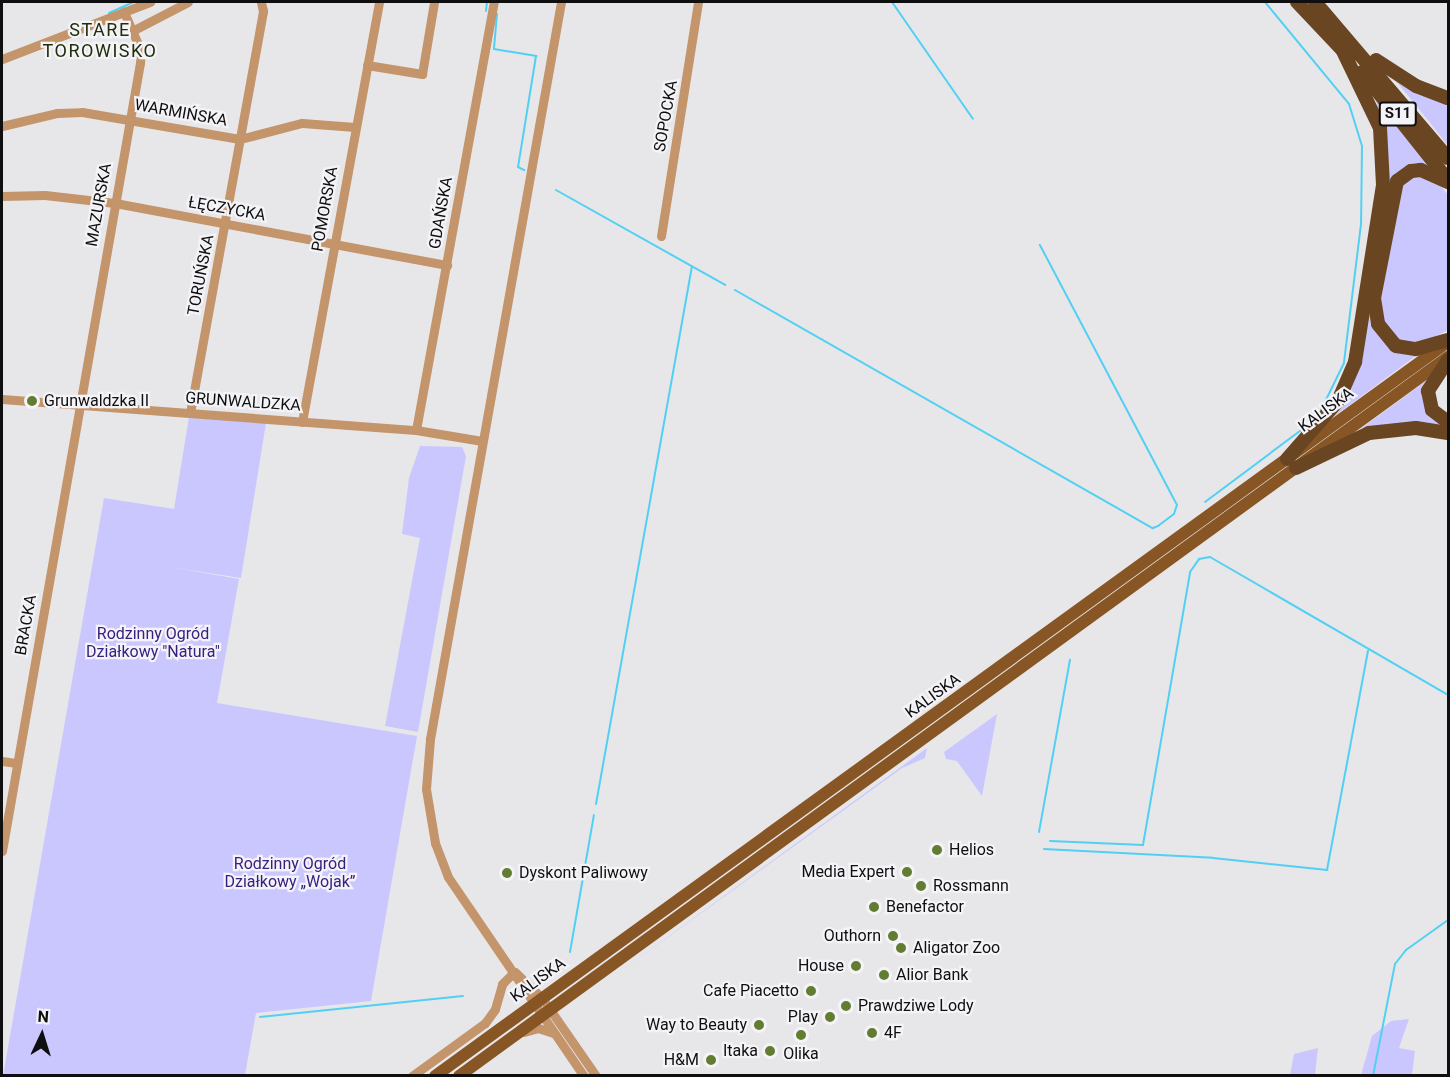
<!DOCTYPE html>
<meta charset="utf-8">
<style>
body{margin:0}
#map{position:relative;width:1450px;height:1077px;overflow:hidden;background:#e7e7ea;font-family:Roboto,sans-serif}
div>[style]{position:absolute}
.green>*{inset:0;background:#cac7ff}
.stream>*{height:2px;margin:-1px;padding:0 1px;transform-origin:1px;border-radius:1px;background:#52d0f4}
.minor>*{height:9px;margin:-4.5px;padding:0 4.5px;transform-origin:4.5px;border-radius:4.5px;background:#c4946a}
.major>*{height:12px;margin:-6px;padding:0 6px;transform-origin:6px;border-radius:6px;background:#885625}
.highway>*{height:14px;margin:-7px;padding:0 7px;transform-origin:7px;border-radius:7px;background:#6a4521}
.dots>*{width:16px;height:16px;translate:-50% -50%;box-sizing:border-box;border:3px solid #f4f4f8;border-radius:50%}
span{translate:-50% -50%;white-space:nowrap;text-align:center;line-height:1.15;-webkit-text-stroke:4.5px #f4f4f8;paint-order:stroke}
.shield-label span{padding:2px 4px;background:#f4f4f8;border:2px solid;border-radius:4px;-webkit-text-stroke-width:0}
.shield-label{font-size:15px;color:#0f0f10;font-weight:700}
.street-label{font-size:16px;color:#0f0f10}
.poi-label{font-size:16px;color:#0f0f10}
.left{translate:0 -50%;text-align:left}
.right{translate:-100% -50%;text-align:right}
.park-label{font-size:16px;color:#382080}
.neighbourhood-label{font-size:18px;color:#212e09;letter-spacing:1.5px}
.frame{position:absolute;inset:0;border:3px solid #0f0f10;pointer-events:none}
.north{position:absolute;left:12px;top:1005px;width:60px;height:60px;-webkit-text-stroke:4px #f4f4f8;paint-order:stroke;rotate:4deg;font-size:16px;font-weight:700;line-height:24px;text-align:center;color:#0f0f10}
.north::after{content:'';display:block;margin:auto;width:21px;height:27px;background:#0f0f10;clip-path:polygon(50% 0,100% 100%,50% 72%,0 100%)}
</style>
<div id="map">
<div class="green">
<i style="clip-path:polygon(1396px 81px,1448px 102px,1448px 146px,1431px 124px)"></i>
<i style="clip-path:polygon(1375px 98px,1430px 167px,1389px 186px,1385px 129px)"></i>
<i style="clip-path:polygon(1418px 175px,1442px 187px,1448px 195px,1448px 330px,1423px 343px,1397px 341px,1384px 329px,1379px 309px,1395px 197px,1406px 180px)"></i>
<i style="clip-path:polygon(1370px 303px,1373px 328px,1384px 342px,1417px 355px,1328px 421px)"></i>
<i style="clip-path:polygon(1426px 381px,1423px 390px,1448px 426px,1355px 433px)"></i>
<i style="clip-path:polygon(189px 417px,266px 423px,241px 578px,170px 567px,239px 579px,217px 703px,417px 736px,371px 1001px,256px 1013px,245px 1075px,3px 1076px,104px 498px,174px 509px)"></i>
<i style="clip-path:polygon(420px 446px,462px 447px,466px 456px,418px 732px,385px 726px,420px 538px,402px 534px,409px 478px)"></i>
<i style="clip-path:polygon(997px 714px,982px 796px,957px 761px,946px 759px,944px 752px)"></i>
<i style="clip-path:polygon(927px 748px,925px 758px,902px 768px,610px 979px)"></i>
<i style="clip-path:polygon(1409px 1019px,1399px 1048px,1415px 1051px,1412px 1075px,1361px 1075px,1372px 1036px,1391px 1021px)"></i>
<i style="clip-path:polygon(1318px 1048px,1315px 1075px,1290px 1075px,1294px 1054px)"></i>
</div>
<div class="stream">
<i style="left:892px;top:2px;width:142px;rotate:55.3deg"></i>
<i style="left:1265px;top:2px;width:132px;rotate:50.5deg"></i>
<i style="left:1349px;top:104px;width:44px;rotate:72.8deg"></i>
<i style="left:1362px;top:146px;width:78px;rotate:90.7deg"></i>
<i style="left:1361px;top:224px;width:140px;rotate:97deg"></i>
<i style="left:1344px;top:363px;width:52px;rotate:116.1deg"></i>
<i style="left:486px;top:11px;width:9px;rotate:-84deg"></i>
<i style="left:109px;top:13px;width:27px;rotate:-24deg"></i>
<i style="left:497px;top:14px;width:35px;rotate:95deg"></i>
<i style="left:494px;top:49px;width:43px;rotate:9.5deg"></i>
<i style="left:536px;top:56px;width:112px;rotate:99.2deg"></i>
<i style="left:518px;top:167px;width:7px;rotate:27deg"></i>
<i style="left:556px;top:190px;width:194px;rotate:29.3deg"></i>
<i style="left:735px;top:290px;width:481px;rotate:29.7deg"></i>
<i style="left:1153px;top:528px;width:5px;rotate:-22deg"></i>
<i style="left:1158px;top:526px;width:20px;rotate:-37deg"></i>
<i style="left:1174px;top:514px;width:9px;rotate:-72deg"></i>
<i style="left:1177px;top:505px;width:294px;rotate:-117.8deg"></i>
<i style="left:1205px;top:502px;width:129px;rotate:-36.8deg"></i>
<i style="left:596px;top:804px;width:546px;rotate:-79.88deg"></i>
<i style="left:1039px;top:832px;width:175px;rotate:-79.8deg"></i>
<i style="left:1050px;top:841px;width:93px;rotate:2.5deg"></i>
<i style="left:1143px;top:845px;width:277px;rotate:-80.2deg"></i>
<i style="left:1190px;top:572px;width:16px;rotate:-55deg"></i>
<i style="left:1199px;top:559px;width:11px;rotate:-10deg"></i>
<i style="left:1210px;top:557px;width:275px;rotate:30.1deg"></i>
<i style="left:1044px;top:849px;width:169px;rotate:3deg"></i>
<i style="left:1213px;top:858px;width:115px;rotate:6deg"></i>
<i style="left:1327px;top:870px;width:223px;rotate:-79.4deg"></i>
<i style="left:570px;top:952px;width:139px;rotate:-80.1deg"></i>
<i style="left:260px;top:1017px;width:204px;rotate:-5.9deg"></i>
<i style="left:1373px;top:1076px;width:114px;rotate:-78.9deg"></i>
<i style="left:1395px;top:964px;width:18px;rotate:-52deg"></i>
<i style="left:1406px;top:950px;width:52px;rotate:-35.5deg"></i>
</div>
<div class="minor">
<i style="left:561px;top:2px;width:749px;rotate:100.08deg"></i>
<i style="left:430px;top:739px;width:50px;rotate:94.6deg"></i>
<i style="left:426px;top:789px;width:55px;rotate:80.5deg"></i>
<i style="left:435px;top:843px;width:36px;rotate:69deg"></i>
<i style="left:448px;top:877px;width:241px;rotate:55.7deg"></i>
<i style="left:132px;top:31px;width:63px;rotate:-27.4deg"></i>
<i style="left:2px;top:59px;width:159px;rotate:-21.1deg"></i>
<i style="left:367px;top:65px;width:56px;rotate:9.3deg"></i>
<i style="left:422px;top:74px;width:73px;rotate:-80.5deg"></i>
<i style="left:2px;top:126px;width:57px;rotate:-13.3deg"></i>
<i style="left:57px;top:113px;width:25px;rotate:-2deg"></i>
<i style="left:82px;top:112px;width:160px;rotate:9.7deg"></i>
<i style="left:240px;top:139px;width:64px;rotate:-14.5deg"></i>
<i style="left:302px;top:123px;width:53px;rotate:4.3deg"></i>
<i style="left:2px;top:196px;width:43px;rotate:-1.3deg"></i>
<i style="left:45px;top:195px;width:70px;rotate:6.5deg"></i>
<i style="left:115px;top:203px;width:338px;rotate:10.6deg"></i>
<i style="left:661px;top:236px;width:237px;rotate:-81deg"></i>
<i style="left:2px;top:399px;width:415px;rotate:4.3deg"></i>
<i style="left:416px;top:430px;width:67px;rotate:9.5deg"></i>
<i style="left:190px;top:413px;width:409px;rotate:-79.7deg"></i>
<i style="left:263px;top:11px;width:9px;rotate:-103deg"></i>
<i style="left:302px;top:422px;width:427px;rotate:-79.6deg"></i>
<i style="left:416px;top:430px;width:435px;rotate:-79.7deg"></i>
<i style="left:2px;top:761px;width:15px;rotate:8deg"></i>
<i style="left:2px;top:851px;width:800px;rotate:-80.07deg"></i>
<i style="left:140px;top:63px;width:12px;rotate:-85deg"></i>
<i style="left:141px;top:51px;width:43px;rotate:-113.6deg"></i>
<i style="left:515px;top:972px;width:37px;rotate:44deg"></i>
<i style="left:542px;top:998px;width:95px;rotate:55.3deg"></i>
<i style="left:524px;top:1032px;width:15px;rotate:-16deg"></i>
<i style="left:538px;top:1028px;width:16px;rotate:18deg"></i>
<i style="left:412px;top:1076px;width:90px;rotate:-36deg"></i>
<i style="left:485px;top:1023px;width:17px;rotate:-54deg"></i>
<i style="left:495px;top:1009px;width:26px;rotate:-74deg"></i>
<i style="left:502px;top:984px;width:17px;rotate:-45deg"></i>
</div>
<div class="major">
<i style="left:435px;top:1076px;width:1251px;rotate:-35.93deg"></i>
<i style="left:459px;top:1076px;width:1223px;rotate:-36.02deg"></i>
</div>
<div class="highway">
<i style="left:1297px;top:2px;width:76px;rotate:46.6deg"></i>
<i style="left:1315px;top:2px;width:205px;rotate:49.6deg"></i>
<i style="left:1376px;top:60px;width:48px;rotate:33deg"></i>
<i style="left:1416px;top:86px;width:34px;rotate:21deg"></i>
<i style="left:1362px;top:72px;width:137px;rotate:51.5deg"></i>
<i style="left:1448px;top:182px;width:30px;rotate:-156deg"></i>
<i style="left:1421px;top:170px;width:10px;rotate:174deg"></i>
<i style="left:1411px;top:171px;width:17px;rotate:144deg"></i>
<i style="left:1397px;top:181px;width:119px;rotate:101.1deg"></i>
<i style="left:1374px;top:298px;width:26px;rotate:81deg"></i>
<i style="left:1378px;top:324px;width:28px;rotate:51deg"></i>
<i style="left:1396px;top:346px;width:20px;rotate:9deg"></i>
<i style="left:1416px;top:349px;width:33px;rotate:-16deg"></i>
<i style="left:1448px;top:360px;width:37px;rotate:123deg"></i>
<i style="left:1428px;top:391px;width:19px;rotate:78deg"></i>
<i style="left:1432px;top:410px;width:20px;rotate:37deg"></i>
<i style="left:1287px;top:459px;width:77px;rotate:-48.7deg"></i>
<i style="left:1338px;top:401px;width:43px;rotate:-66.4deg"></i>
<i style="left:1355px;top:362px;width:179px;rotate:-81deg"></i>
<i style="left:1383px;top:185px;width:57px;rotate:-93deg"></i>
<i style="left:1380px;top:128px;width:85px;rotate:-115.7deg"></i>
<i style="left:1296px;top:468px;width:81px;rotate:-25.6deg"></i>
<i style="left:1369px;top:433px;width:47px;rotate:-6.1deg"></i>
<i style="left:1416px;top:428px;width:32px;rotate:9deg"></i>
</div>
<div class="dots">
<i style="left:32px;top:401px;background:#627d31"></i>
<i style="left:937px;top:850px;background:#627d31"></i>
<i style="left:907px;top:872px;background:#627d31"></i>
<i style="left:507px;top:873px;background:#627d31"></i>
<i style="left:921px;top:886px;background:#627d31"></i>
<i style="left:874px;top:907px;background:#627d31"></i>
<i style="left:893px;top:936px;background:#627d31"></i>
<i style="left:901px;top:948px;background:#627d31"></i>
<i style="left:856px;top:966px;background:#627d31"></i>
<i style="left:884px;top:975px;background:#627d31"></i>
<i style="left:811px;top:991px;background:#627d31"></i>
<i style="left:846px;top:1006px;background:#627d31"></i>
<i style="left:830px;top:1017px;background:#627d31"></i>
<i style="left:759px;top:1025px;background:#627d31"></i>
<i style="left:872px;top:1033px;background:#627d31"></i>
<i style="left:801px;top:1035px;background:#627d31"></i>
<i style="left:770px;top:1051px;background:#627d31"></i>
<i style="left:711px;top:1060px;background:#627d31"></i>
</div>
<div class="shield-label">
<span style="left:1398px;top:114px">S11</span>
</div>
<div class="street-label">
<span style="left:181px;top:113px;rotate:10deg">WARMIŃSKA</span>
<span style="left:666px;top:116px;rotate:-80deg">SOPOCKA</span>
<span style="left:99px;top:205px;rotate:-80deg">MAZURSKA</span>
<span style="left:227px;top:209px;rotate:10deg">ŁĘCZYCKA</span>
<span style="left:325px;top:209px;rotate:-80deg">POMORSKA</span>
<span style="left:441px;top:213px;rotate:-80deg">GDAŃSKA</span>
<span style="left:201px;top:275px;rotate:-79deg">TORUŃSKA</span>
<span style="left:243px;top:402px;rotate:4deg">GRUNWALDZKA</span>
<span style="left:1326px;top:410px;rotate:-36deg">KALISKA</span>
<span style="left:26px;top:625px;rotate:-80deg">BRACKA</span>
<span style="left:933px;top:696px;rotate:-36deg">KALISKA</span>
<span style="left:538px;top:980px;rotate:-36deg">KALISKA</span>
</div>
<div class="poi-label">
<span class="left" style="left:44px;top:401px">Grunwaldzka II</span>
<span class="left" style="left:949px;top:850px">Helios</span>
<span class="right" style="left:895px;top:872px">Media Expert</span>
<span class="left" style="left:519px;top:873px">Dyskont Paliwowy</span>
<span class="left" style="left:933px;top:886px">Rossmann</span>
<span class="left" style="left:886px;top:907px">Benefactor</span>
<span class="right" style="left:881px;top:936px">Outhorn</span>
<span class="left" style="left:913px;top:948px">Aligator Zoo</span>
<span class="right" style="left:844px;top:966px">House</span>
<span class="left" style="left:896px;top:975px">Alior Bank</span>
<span class="right" style="left:799px;top:991px">Cafe Piacetto</span>
<span class="left" style="left:858px;top:1006px">Prawdziwe Lody</span>
<span class="right" style="left:818px;top:1017px">Play</span>
<span class="right" style="left:747px;top:1025px">Way to Beauty</span>
<span class="left" style="left:884px;top:1033px">4F</span>
<span class="right" style="left:758px;top:1051px">Itaka</span>
<span style="left:801px;top:1054px">Olika</span>
<span class="right" style="left:699px;top:1060px">H&amp;M</span>
</div>
<div class="park-label">
<span style="left:153px;top:643px">Rodzinny Ogród<br>Działkowy "Natura"</span>
<span style="left:290px;top:873px">Rodzinny Ogród<br>Działkowy „Wojak”</span>
</div>
<div class="neighbourhood-label">
<span style="left:100px;top:41px">STARE<br>TOROWISKO</span>
</div>
<div class="frame"></div>
<div class="north">N</div>
</div>
